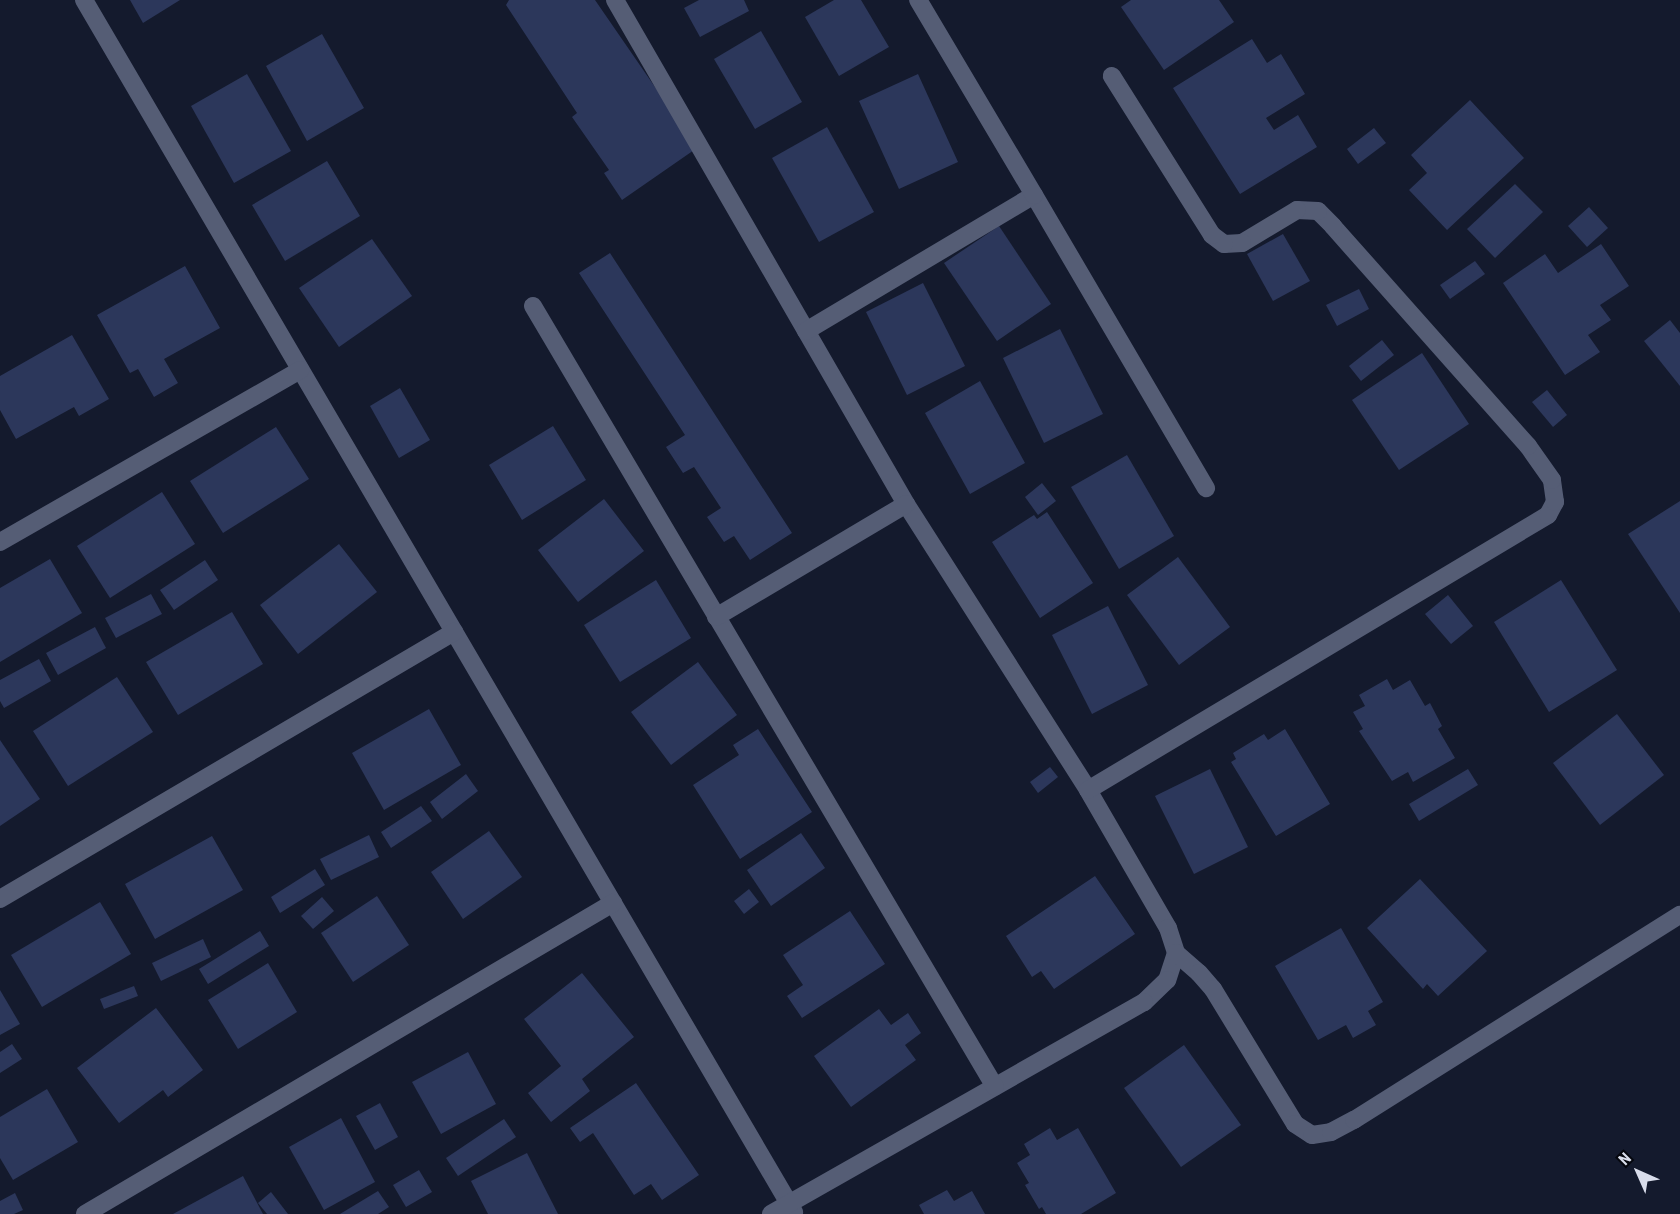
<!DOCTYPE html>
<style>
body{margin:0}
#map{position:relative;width:1680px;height:1214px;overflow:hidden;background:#141a2d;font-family:"Roboto Condensed",sans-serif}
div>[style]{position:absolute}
.building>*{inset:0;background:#2c375b}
.minor>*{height:18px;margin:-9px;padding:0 9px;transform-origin:9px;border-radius:9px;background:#555d75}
span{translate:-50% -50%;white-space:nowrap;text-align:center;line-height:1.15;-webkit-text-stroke:5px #04060d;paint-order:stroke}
.north{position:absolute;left:1608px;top:1142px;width:60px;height:60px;-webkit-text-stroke:4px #04060d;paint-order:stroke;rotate:315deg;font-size:16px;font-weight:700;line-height:24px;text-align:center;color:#d9ddeb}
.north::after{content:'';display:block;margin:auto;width:21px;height:27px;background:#d9ddeb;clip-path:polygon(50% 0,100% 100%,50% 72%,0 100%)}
</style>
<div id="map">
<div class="building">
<i style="clip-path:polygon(130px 0,180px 0,143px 23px)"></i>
<i style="clip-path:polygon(509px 0,595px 0,697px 148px,622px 200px,604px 173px,609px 170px,572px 117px,577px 113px,506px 5px)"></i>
<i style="clip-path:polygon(699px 0,744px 0,749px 11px,700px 37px,684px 8px)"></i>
<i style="clip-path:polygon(834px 0,861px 0,889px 47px,839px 76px,805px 17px)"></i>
<i style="clip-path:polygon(1131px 0,1219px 0,1234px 22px,1164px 70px,1121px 7px)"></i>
<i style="clip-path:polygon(761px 31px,802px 102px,755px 129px,714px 59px)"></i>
<i style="clip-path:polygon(322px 34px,364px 108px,307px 141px,266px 66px)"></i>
<i style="clip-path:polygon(1252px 39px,1267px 63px,1281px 54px,1305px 94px,1266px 118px,1274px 130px,1298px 115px,1317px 147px,1240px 194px,1173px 88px)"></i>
<i style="clip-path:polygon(247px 74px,291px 151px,234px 183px,191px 106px)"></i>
<i style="clip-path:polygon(918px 74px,958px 162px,899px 189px,859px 101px)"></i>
<i style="clip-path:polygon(1470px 100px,1524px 158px,1447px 230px,1409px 190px,1427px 173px,1411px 155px)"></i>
<i style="clip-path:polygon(827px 127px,874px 212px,819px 242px,772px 158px)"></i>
<i style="clip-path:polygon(1374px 128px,1386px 143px,1358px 164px,1347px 149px)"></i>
<i style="clip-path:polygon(327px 161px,360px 216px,285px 261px,252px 205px)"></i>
<i style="clip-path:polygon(1515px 184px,1543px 212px,1495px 258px,1467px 229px)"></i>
<i style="clip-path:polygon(1589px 207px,1608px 228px,1587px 247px,1568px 226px)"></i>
<i style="clip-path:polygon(999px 226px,1051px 304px,997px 341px,944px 263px)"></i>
<i style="clip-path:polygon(1283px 234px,1310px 281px,1273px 301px,1247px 254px)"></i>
<i style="clip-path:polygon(372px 239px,412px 296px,339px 347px,299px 288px)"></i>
<i style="clip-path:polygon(1601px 244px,1629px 286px,1600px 305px,1611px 320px,1588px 335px,1600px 352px,1565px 375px,1503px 283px,1545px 254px,1558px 273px)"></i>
<i style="clip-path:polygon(610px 253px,792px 533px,750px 560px,734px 536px,724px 542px,707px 517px,721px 508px,694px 467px,683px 473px,666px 447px,685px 435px,579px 273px)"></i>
<i style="clip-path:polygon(1475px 261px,1485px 274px,1450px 299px,1440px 285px)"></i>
<i style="clip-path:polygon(185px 266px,220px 328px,164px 359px,178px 383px,154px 397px,138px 369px,130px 373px,97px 315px)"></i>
<i style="clip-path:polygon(923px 283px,965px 366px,907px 395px,866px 312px)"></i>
<i style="clip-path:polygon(1359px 289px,1369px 309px,1337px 326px,1326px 305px)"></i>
<i style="clip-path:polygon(1670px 320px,1680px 333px,1680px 386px,1644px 341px)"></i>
<i style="clip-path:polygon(1060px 329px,1103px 414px,1044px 443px,1003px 358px)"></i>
<i style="clip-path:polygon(72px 335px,109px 399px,79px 416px,74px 407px,16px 439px,0 410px,0 376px)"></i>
<i style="clip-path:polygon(1382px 340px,1394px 355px,1361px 381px,1349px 366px)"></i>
<i style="clip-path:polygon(1422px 353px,1469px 424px,1399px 470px,1352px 400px)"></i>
<i style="clip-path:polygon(980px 381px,1025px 463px,970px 494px,925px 413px)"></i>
<i style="clip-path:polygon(400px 388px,430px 440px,399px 458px,370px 406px)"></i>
<i style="clip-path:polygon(1547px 390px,1567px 415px,1553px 427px,1532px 402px)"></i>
<i style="clip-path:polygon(553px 426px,586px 480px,522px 520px,489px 465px)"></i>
<i style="clip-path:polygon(276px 427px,309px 479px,223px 533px,190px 481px)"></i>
<i style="clip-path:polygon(1127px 455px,1174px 536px,1119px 569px,1071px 487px)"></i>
<i style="clip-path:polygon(1042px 483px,1056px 501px,1038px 515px,1025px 497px)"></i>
<i style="clip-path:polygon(162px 492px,195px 544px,110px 598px,77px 546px)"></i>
<i style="clip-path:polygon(604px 499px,644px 551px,578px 602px,538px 550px)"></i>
<i style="clip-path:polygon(1680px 501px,1680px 613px,1628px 534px)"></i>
<i style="clip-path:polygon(1047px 512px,1093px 583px,1040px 618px,992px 542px,1034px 515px,1037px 519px)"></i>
<i style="clip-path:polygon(339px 544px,377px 592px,298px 654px,260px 605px)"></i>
<i style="clip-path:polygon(1178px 557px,1230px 627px,1179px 665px,1127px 595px)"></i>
<i style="clip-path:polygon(50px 559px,82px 613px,0 662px,0 588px)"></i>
<i style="clip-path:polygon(205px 560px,218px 580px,174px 610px,160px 590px)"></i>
<i style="clip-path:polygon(656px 580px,691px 638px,620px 682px,584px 625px)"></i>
<i style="clip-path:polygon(1561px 580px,1617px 670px,1549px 712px,1494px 622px)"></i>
<i style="clip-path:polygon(151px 594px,162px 614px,116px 638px,105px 618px)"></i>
<i style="clip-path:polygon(1448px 595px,1473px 626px,1451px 644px,1425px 614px)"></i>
<i style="clip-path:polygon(1108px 606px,1148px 685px,1092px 714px,1052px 635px)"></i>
<i style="clip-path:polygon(232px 612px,263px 664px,178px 715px,146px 662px)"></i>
<i style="clip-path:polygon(95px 627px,106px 648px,58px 675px,46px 653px)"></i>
<i style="clip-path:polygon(39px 659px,51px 681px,4px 708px,0 701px,0 680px)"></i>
<i style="clip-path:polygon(698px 662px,737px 715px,671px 765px,631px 712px)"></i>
<i style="clip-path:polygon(117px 677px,153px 732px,68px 786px,33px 731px)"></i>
<i style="clip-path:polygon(1387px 679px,1393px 690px,1410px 680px,1425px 706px,1430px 703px,1442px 726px,1438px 729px,1455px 758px,1413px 782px,1408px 772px,1392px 781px,1359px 731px,1363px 729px,1353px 712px,1365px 706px,1359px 695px)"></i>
<i style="clip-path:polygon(429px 709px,461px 765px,384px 810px,352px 753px)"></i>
<i style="clip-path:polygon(1617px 714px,1664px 775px,1600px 825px,1553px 763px)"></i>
<i style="clip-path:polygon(758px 729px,812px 812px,740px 859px,693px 785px,739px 755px,733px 745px)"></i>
<i style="clip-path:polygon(1285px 729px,1330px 804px,1276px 836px,1231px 762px,1236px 759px,1233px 753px,1264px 734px,1268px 740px)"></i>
<i style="clip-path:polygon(0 740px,40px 799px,0 826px)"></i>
<i style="clip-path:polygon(1050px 767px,1058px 777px,1038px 793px,1030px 782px)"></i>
<i style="clip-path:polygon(1210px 769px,1248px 847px,1194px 874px,1155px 796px)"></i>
<i style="clip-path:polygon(1468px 769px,1478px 785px,1419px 821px,1409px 804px)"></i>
<i style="clip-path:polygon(466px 774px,478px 791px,442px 819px,430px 802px)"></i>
<i style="clip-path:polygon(421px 806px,432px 821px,391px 848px,381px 832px)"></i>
<i style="clip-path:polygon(489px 831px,522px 877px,463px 919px,431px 872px)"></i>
<i style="clip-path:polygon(801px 833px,825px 868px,771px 906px,747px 870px)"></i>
<i style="clip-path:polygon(369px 835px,379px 857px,331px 880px,320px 859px)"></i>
<i style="clip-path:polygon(212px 836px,243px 890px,155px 939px,125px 884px)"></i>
<i style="clip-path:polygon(315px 869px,325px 885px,280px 913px,271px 897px)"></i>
<i style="clip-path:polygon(1095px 876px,1135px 934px,1054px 989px,1041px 971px,1032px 977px,1006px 936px)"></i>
<i style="clip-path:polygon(1420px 879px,1487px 951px,1438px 996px,1427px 984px,1423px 989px,1367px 928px)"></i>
<i style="clip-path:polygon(749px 889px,759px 902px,744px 914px,734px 901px)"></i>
<i style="clip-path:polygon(377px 896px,409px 945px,353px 982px,321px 933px)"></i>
<i style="clip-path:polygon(322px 897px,334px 911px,313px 929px,301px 916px)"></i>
<i style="clip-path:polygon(100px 902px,131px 954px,42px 1007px,11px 955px)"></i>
<i style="clip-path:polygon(850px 911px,885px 964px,802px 1018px,787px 996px,803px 985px,783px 955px)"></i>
<i style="clip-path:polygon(1341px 928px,1383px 1002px,1368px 1011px,1376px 1025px,1353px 1038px,1346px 1025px,1318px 1040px,1275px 966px)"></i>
<i style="clip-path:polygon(260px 931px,269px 946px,208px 984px,199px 969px)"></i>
<i style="clip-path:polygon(203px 939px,211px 957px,161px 981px,152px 963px)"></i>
<i style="clip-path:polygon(268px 963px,297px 1012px,238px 1049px,208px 1000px)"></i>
<i style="clip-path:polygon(582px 973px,634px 1037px,582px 1079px,590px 1091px,551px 1122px,528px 1093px,561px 1066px,524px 1019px)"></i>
<i style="clip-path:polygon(134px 986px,138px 996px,104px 1009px,100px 999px)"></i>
<i style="clip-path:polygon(0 990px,20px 1024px,0 1035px)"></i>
<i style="clip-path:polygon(156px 1008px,203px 1070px,168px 1097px,163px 1090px,119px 1123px,77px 1068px)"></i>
<i style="clip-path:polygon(879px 1009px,891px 1025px,908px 1013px,921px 1033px,905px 1045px,916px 1060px,851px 1107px,814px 1056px)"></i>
<i style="clip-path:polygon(12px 1044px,22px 1059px,0 1073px,0 1052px)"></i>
<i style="clip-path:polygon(1184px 1045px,1241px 1125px,1181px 1167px,1124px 1088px)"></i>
<i style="clip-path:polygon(468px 1052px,496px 1104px,441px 1134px,412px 1082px)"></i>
<i style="clip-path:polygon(636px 1083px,699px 1175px,662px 1200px,651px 1184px,634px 1195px,593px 1133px,580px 1142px,570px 1128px)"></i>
<i style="clip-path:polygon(47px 1089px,78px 1142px,13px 1180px,0 1158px,0 1117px)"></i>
<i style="clip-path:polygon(380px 1103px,398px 1137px,375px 1150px,356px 1116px)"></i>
<i style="clip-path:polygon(341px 1118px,375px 1182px,324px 1210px,289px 1147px)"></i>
<i style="clip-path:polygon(504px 1119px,516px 1137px,458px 1176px,446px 1158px)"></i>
<i style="clip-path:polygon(1050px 1128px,1057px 1140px,1078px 1128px,1116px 1193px,1081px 1214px,1046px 1214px,1042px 1207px,1039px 1209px,1025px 1185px,1029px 1183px,1017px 1163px,1030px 1155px,1024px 1144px)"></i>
<i style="clip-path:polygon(527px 1153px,558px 1214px,488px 1214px,471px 1181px)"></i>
<i style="clip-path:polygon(419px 1170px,432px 1192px,406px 1207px,393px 1185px)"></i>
<i style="clip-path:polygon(243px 1176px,263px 1214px,173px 1214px)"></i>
<i style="clip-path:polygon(947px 1190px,954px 1201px,972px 1191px,985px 1214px,924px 1214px,919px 1205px)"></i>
<i style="clip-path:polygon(378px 1191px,389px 1207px,378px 1214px,340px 1214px)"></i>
<i style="clip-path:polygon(271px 1192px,288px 1214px,267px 1214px,258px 1203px)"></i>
<i style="clip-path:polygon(15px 1193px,23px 1210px,14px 1214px,0 1214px,0 1201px)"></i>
</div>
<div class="minor">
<i style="left:84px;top:0;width:1405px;rotate:59.64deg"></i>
<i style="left:615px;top:0;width:582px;rotate:60deg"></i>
<i style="left:906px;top:504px;width:339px;rotate:57.5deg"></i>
<i style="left:1088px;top:790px;width:160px;rotate:59.9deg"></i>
<i style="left:1168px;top:928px;width:26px;rotate:72deg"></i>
<i style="left:1176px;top:953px;width:28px;rotate:108deg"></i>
<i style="left:1167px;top:980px;width:32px;rotate:136deg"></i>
<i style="left:1144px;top:1002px;width:429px;rotate:150.4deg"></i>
<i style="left:1034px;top:195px;width:340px;rotate:59.6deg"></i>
<i style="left:533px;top:306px;width:907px;rotate:59.39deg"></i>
<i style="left:806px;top:331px;width:265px;rotate:-30.8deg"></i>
<i style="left:1034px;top:195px;width:227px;rotate:-120.7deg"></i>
<i style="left:0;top:542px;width:346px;rotate:-29.8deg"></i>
<i style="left:716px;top:617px;width:221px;rotate:-30.7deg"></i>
<i style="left:1088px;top:790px;width:536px;rotate:-30.87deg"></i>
<i style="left:1548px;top:515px;width:15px;rotate:-62deg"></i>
<i style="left:1555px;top:502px;width:22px;rotate:-98deg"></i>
<i style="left:1552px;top:480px;width:42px;rotate:-125.2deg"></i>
<i style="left:1528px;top:446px;width:294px;rotate:-131.6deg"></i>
<i style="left:1333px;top:226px;width:21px;rotate:-135deg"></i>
<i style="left:1318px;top:211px;width:21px;rotate:-177deg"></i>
<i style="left:1297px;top:210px;width:64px;rotate:149deg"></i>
<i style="left:1242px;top:243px;width:18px;rotate:177deg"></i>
<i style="left:1224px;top:244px;width:15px;rotate:-143deg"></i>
<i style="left:1212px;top:235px;width:188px;rotate:-122.2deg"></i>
<i style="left:0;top:899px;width:527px;rotate:-30.46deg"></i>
<i style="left:1176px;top:953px;width:30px;rotate:41deg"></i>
<i style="left:1199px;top:973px;width:21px;rotate:49deg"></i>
<i style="left:1213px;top:989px;width:158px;rotate:58.7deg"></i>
<i style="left:1295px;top:1124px;width:20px;rotate:33deg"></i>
<i style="left:1312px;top:1135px;width:19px;rotate:-9deg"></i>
<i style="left:1331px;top:1132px;width:26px;rotate:-28deg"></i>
<i style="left:1354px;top:1120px;width:385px;rotate:-32.2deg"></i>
<i style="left:85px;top:1214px;width:613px;rotate:-30.5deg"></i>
</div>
<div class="north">N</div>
</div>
